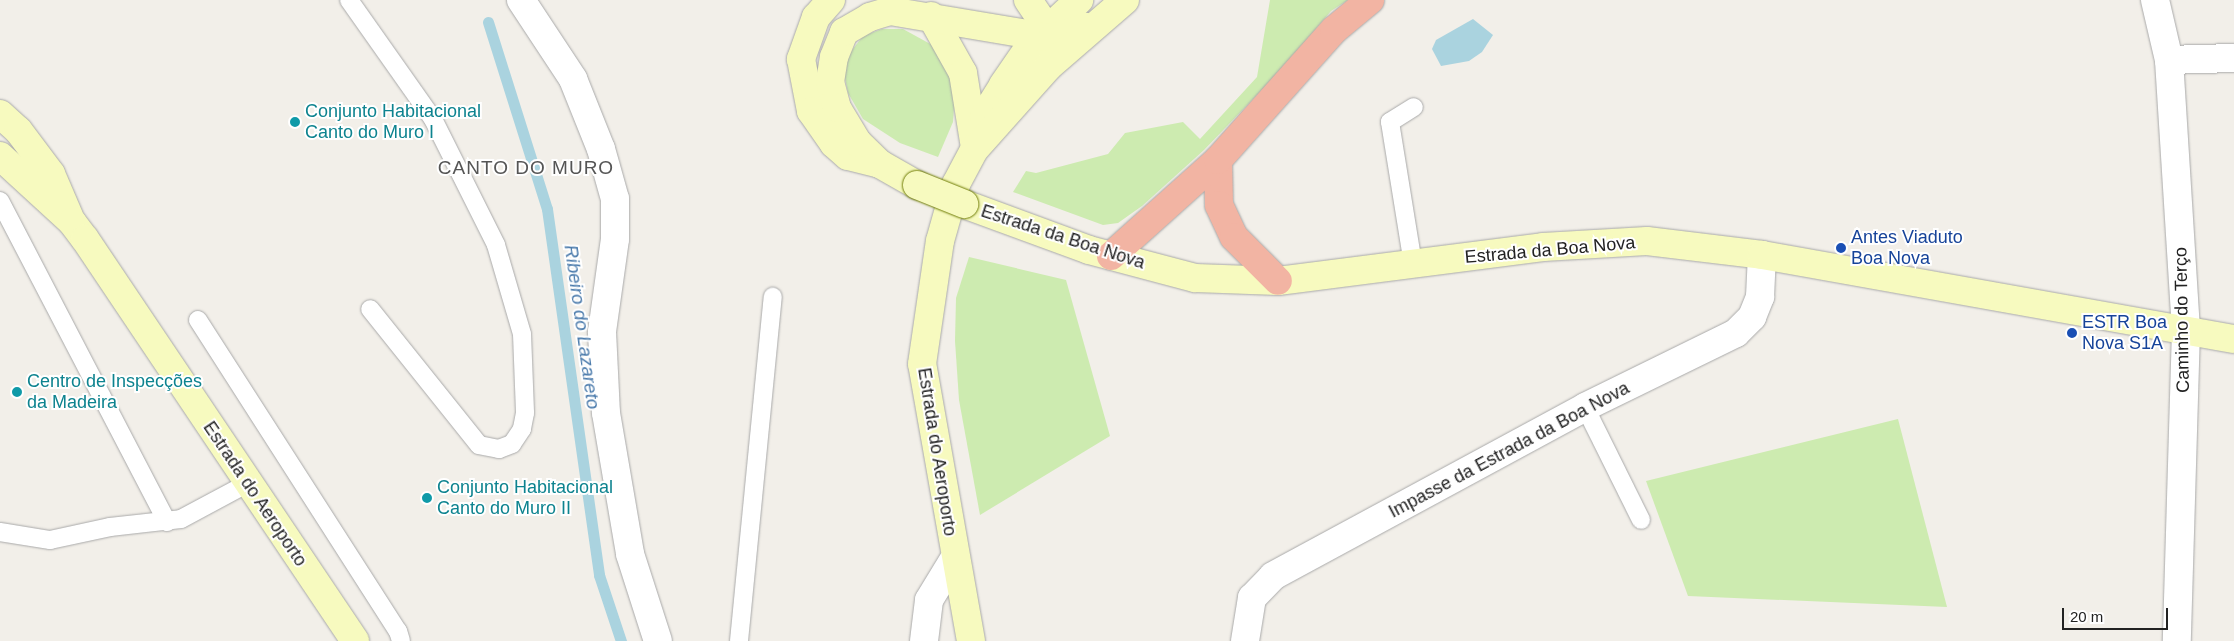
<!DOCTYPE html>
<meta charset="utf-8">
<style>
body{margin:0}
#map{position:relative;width:2234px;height:641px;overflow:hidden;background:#f2efe9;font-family:Helvetica,sans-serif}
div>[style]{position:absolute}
.grass>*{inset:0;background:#cdebb0}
.water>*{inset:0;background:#aad3df}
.stream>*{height:11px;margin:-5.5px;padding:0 5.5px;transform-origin:5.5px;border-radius:5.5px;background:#aad3df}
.roads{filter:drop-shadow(0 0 1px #a9a9a9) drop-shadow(0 0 1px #a9a9a9)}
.service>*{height:18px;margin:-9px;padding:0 9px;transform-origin:9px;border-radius:9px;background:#fff}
.minor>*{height:28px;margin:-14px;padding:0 14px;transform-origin:14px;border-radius:14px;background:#fff}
.secondary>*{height:28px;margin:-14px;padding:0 14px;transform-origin:14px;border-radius:14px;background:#f7fabf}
.trunk>*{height:28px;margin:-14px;padding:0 14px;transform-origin:14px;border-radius:14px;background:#f2b4a3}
.bridges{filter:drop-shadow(0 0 1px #707d05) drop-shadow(0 0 1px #707d05)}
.secondary-bridge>*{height:28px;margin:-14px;padding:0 14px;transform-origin:14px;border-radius:14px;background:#f7fabf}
.dots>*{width:14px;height:14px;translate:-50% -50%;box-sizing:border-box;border:2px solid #fff;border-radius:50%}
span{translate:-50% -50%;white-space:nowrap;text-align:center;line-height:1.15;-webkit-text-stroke:4px #fff;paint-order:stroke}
.culture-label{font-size:18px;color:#0d838f}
.left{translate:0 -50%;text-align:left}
.street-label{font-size:18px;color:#222}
.transit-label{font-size:18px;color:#164399}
.neighbourhood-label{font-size:19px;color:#555;letter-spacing:1px}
.water-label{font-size:19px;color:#4a7aab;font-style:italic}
.scale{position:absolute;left:2062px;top:608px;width:106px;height:22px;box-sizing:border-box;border:2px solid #222;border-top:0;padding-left:6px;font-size:15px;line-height:18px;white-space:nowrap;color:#222;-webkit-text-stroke:4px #fff;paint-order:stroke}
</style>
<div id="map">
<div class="grass">
<i style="clip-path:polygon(1270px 0,1348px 0,1331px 11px,1280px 71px,1204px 150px,1142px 206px,1118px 223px,1103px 225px,1013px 192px,1026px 171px,1036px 173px,1108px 154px,1125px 133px,1183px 122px,1200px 139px,1257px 77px)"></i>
<i style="clip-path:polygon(882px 29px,903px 29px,934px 46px,956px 80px,953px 122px,938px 157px,900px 143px,863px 119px,848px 93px,844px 73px,849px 54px,863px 36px)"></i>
<i style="clip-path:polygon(969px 257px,1066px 280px,1110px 436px,980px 515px,959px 400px,955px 341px,956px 298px)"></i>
<i style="clip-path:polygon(1898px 419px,1947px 607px,1688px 596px,1646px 481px)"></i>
</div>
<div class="water">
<i style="clip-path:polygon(1473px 19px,1493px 35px,1482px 52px,1469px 61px,1441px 66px,1432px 49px,1436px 40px)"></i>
</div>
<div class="stream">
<i style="left:488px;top:22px;width:196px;rotate:72.5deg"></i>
<i style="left:547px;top:209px;width:370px;rotate:81.9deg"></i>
<i style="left:599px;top:575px;width:70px;rotate:71.6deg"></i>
</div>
<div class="roads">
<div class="service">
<i style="left:349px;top:0;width:146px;rotate:54.8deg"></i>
<i style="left:433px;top:119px;width:141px;rotate:63.4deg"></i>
<i style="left:496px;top:245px;width:93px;rotate:73.7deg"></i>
<i style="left:522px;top:334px;width:79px;rotate:87.8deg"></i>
<i style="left:525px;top:413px;width:16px;rotate:101deg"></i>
<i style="left:522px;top:429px;width:18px;rotate:124deg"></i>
<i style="left:512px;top:444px;width:14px;rotate:159deg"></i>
<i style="left:499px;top:449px;width:20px;rotate:-169deg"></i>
<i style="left:479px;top:445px;width:174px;rotate:-128.7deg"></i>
<i style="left:0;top:201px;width:362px;rotate:62.5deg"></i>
<i style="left:1413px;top:264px;width:144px;rotate:-99.2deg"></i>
<i style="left:1390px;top:122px;width:28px;rotate:-32deg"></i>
<i style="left:198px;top:320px;width:370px;rotate:57.3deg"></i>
<i style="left:398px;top:631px;width:10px;rotate:73deg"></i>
<i style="left:1585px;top:407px;width:126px;rotate:63.6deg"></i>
<i style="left:0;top:532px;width:51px;rotate:9.1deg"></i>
<i style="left:50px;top:540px;width:61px;rotate:-12.2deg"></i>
<i style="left:110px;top:527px;width:71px;rotate:-6.4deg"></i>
<i style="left:181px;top:519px;width:76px;rotate:-28.2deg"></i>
<i style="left:739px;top:641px;width:346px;rotate:-84.4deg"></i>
</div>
<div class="minor">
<i style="left:521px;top:0;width:95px;rotate:56.6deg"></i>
<i style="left:573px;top:79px;width:75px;rotate:68.2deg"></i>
<i style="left:601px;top:149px;width:52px;rotate:74.4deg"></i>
<i style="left:615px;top:199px;width:40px;rotate:90deg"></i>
<i style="left:615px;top:239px;width:94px;rotate:98deg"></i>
<i style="left:602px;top:332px;width:81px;rotate:87.2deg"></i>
<i style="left:606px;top:413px;width:143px;rotate:80.3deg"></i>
<i style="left:630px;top:554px;width:91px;rotate:72.2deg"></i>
<i style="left:2155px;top:0;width:62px;rotate:76.9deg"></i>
<i style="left:2169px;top:60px;width:271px;rotate:86.4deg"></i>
<i style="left:2186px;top:330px;width:311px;rotate:91.7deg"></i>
<i style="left:2169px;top:60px;width:65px;rotate:-1.8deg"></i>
<i style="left:924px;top:641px;width:41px;rotate:-83deg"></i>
<i style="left:929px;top:600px;width:48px;rotate:-58.6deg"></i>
<i style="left:1245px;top:641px;width:44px;rotate:-80.8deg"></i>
<i style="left:1252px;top:598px;width:30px;rotate:-46deg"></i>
<i style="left:1273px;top:576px;width:355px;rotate:-28.4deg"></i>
<i style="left:1585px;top:407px;width:168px;rotate:-26.1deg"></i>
<i style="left:1736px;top:333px;width:23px;rotate:-45deg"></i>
<i style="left:1752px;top:317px;width:22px;rotate:-68deg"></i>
<i style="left:1760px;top:297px;width:42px;rotate:-87.3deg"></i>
</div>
<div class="secondary">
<i style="left:831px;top:0;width:23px;rotate:131deg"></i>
<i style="left:816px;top:17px;width:45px;rotate:109.7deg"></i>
<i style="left:801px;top:59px;width:53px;rotate:79.1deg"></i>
<i style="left:811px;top:111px;width:40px;rotate:55.1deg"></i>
<i style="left:834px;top:144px;width:18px;rotate:41deg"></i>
<i style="left:848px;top:156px;width:33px;rotate:14deg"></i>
<i style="left:880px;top:164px;width:43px;rotate:29.6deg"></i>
<i style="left:1028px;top:0;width:36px;rotate:56deg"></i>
<i style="left:1048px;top:30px;width:16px;rotate:83deg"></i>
<i style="left:931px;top:16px;width:65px;rotate:60.7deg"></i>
<i style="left:963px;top:73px;width:70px;rotate:80.9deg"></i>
<i style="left:0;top:114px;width:24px;rotate:42deg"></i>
<i style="left:18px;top:130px;width:55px;rotate:53.1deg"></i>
<i style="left:51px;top:174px;width:46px;rotate:66.8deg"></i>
<i style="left:980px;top:131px;width:16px;rotate:-75deg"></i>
<i style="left:984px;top:116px;width:36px;rotate:-58deg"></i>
<i style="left:1003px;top:85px;width:46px;rotate:-55.6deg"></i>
<i style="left:1029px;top:47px;width:69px;rotate:-43.2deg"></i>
<i style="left:0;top:156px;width:98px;rotate:42.5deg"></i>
<i style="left:72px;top:222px;width:21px;rotate:53deg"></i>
<i style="left:85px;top:239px;width:484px;rotate:56.1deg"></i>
<i style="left:880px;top:164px;width:30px;rotate:-136deg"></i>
<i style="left:858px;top:143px;width:41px;rotate:-121deg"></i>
<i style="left:837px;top:108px;width:27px;rotate:-105deg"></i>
<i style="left:830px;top:82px;width:25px;rotate:-81deg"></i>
<i style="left:834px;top:57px;width:27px;rotate:-68deg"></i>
<i style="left:844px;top:32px;width:30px;rotate:-30deg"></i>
<i style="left:870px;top:17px;width:21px;rotate:-17deg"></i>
<i style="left:890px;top:11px;width:164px;rotate:9.5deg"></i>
<i style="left:1052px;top:38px;width:36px;rotate:-18deg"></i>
<i style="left:964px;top:204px;width:133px;rotate:20.2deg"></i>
<i style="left:1089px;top:250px;width:110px;rotate:14.8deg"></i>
<i style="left:1195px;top:278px;width:83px;rotate:2.1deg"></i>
<i style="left:1278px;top:281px;width:267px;rotate:-7.3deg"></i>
<i style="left:1543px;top:247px;width:104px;rotate:-3.3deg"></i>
<i style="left:1647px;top:241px;width:116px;rotate:6.9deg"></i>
<i style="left:1762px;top:255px;width:479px;rotate:10.1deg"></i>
<i style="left:971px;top:641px;width:281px;rotate:-100deg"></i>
<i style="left:922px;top:364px;width:124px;rotate:-81.7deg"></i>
<i style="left:940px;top:241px;width:59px;rotate:-74.3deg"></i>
<i style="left:956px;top:184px;width:40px;rotate:-62deg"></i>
<i style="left:975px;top:149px;width:110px;rotate:-48.3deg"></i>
<i style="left:1048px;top:67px;width:102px;rotate:-41deg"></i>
</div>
<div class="trunk">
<i style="left:1218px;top:160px;width:45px;rotate:88.7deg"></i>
<i style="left:1219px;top:205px;width:35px;rotate:65deg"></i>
<i style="left:1234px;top:237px;width:62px;rotate:45deg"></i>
<i style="left:1111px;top:256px;width:144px;rotate:-41.9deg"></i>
<i style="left:1218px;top:160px;width:174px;rotate:-48.3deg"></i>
<i style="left:1334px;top:30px;width:47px;rotate:-39.8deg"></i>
</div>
</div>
<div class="bridges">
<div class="secondary-bridge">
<i style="left:917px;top:185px;width:51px;rotate:22deg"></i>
</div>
</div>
<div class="dots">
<i style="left:295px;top:122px;background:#0f9aa8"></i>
<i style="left:1841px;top:248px;background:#1a4fb4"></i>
<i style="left:2072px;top:333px;background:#1a4fb4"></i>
<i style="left:17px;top:392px;background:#0f9aa8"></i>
<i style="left:427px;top:498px;background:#0f9aa8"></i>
</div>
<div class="culture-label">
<span class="left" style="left:305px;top:122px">Conjunto Habitacional<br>Canto do Muro I</span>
<span class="left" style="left:27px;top:392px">Centro de Inspecções<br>da Madeira</span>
<span class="left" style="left:437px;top:498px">Conjunto Habitacional<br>Canto do Muro II</span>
</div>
<div class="street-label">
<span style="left:1063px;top:237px;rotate:18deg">Estrada da Boa Nova</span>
<span style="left:1550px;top:250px;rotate:-5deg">Estrada da Boa Nova</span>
<span style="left:2182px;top:320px;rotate:-91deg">Caminho do Terço</span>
<span style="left:1509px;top:450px;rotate:-28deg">Impasse da Estrada da Boa Nova</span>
<span style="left:937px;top:452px;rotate:81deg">Estrada do Aeroporto</span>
<span style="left:255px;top:494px;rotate:56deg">Estrada do Aeroporto</span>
</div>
<div class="transit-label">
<span class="left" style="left:1851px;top:248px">Antes Viaduto<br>Boa Nova</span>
<span class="left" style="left:2082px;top:333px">ESTR Boa<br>Nova S1A</span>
</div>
<div class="neighbourhood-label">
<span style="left:526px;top:168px">CANTO DO MURO</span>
</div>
<div class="water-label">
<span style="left:582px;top:327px;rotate:82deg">Ribeiro do Lazareto</span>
</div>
<div class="scale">20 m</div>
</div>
